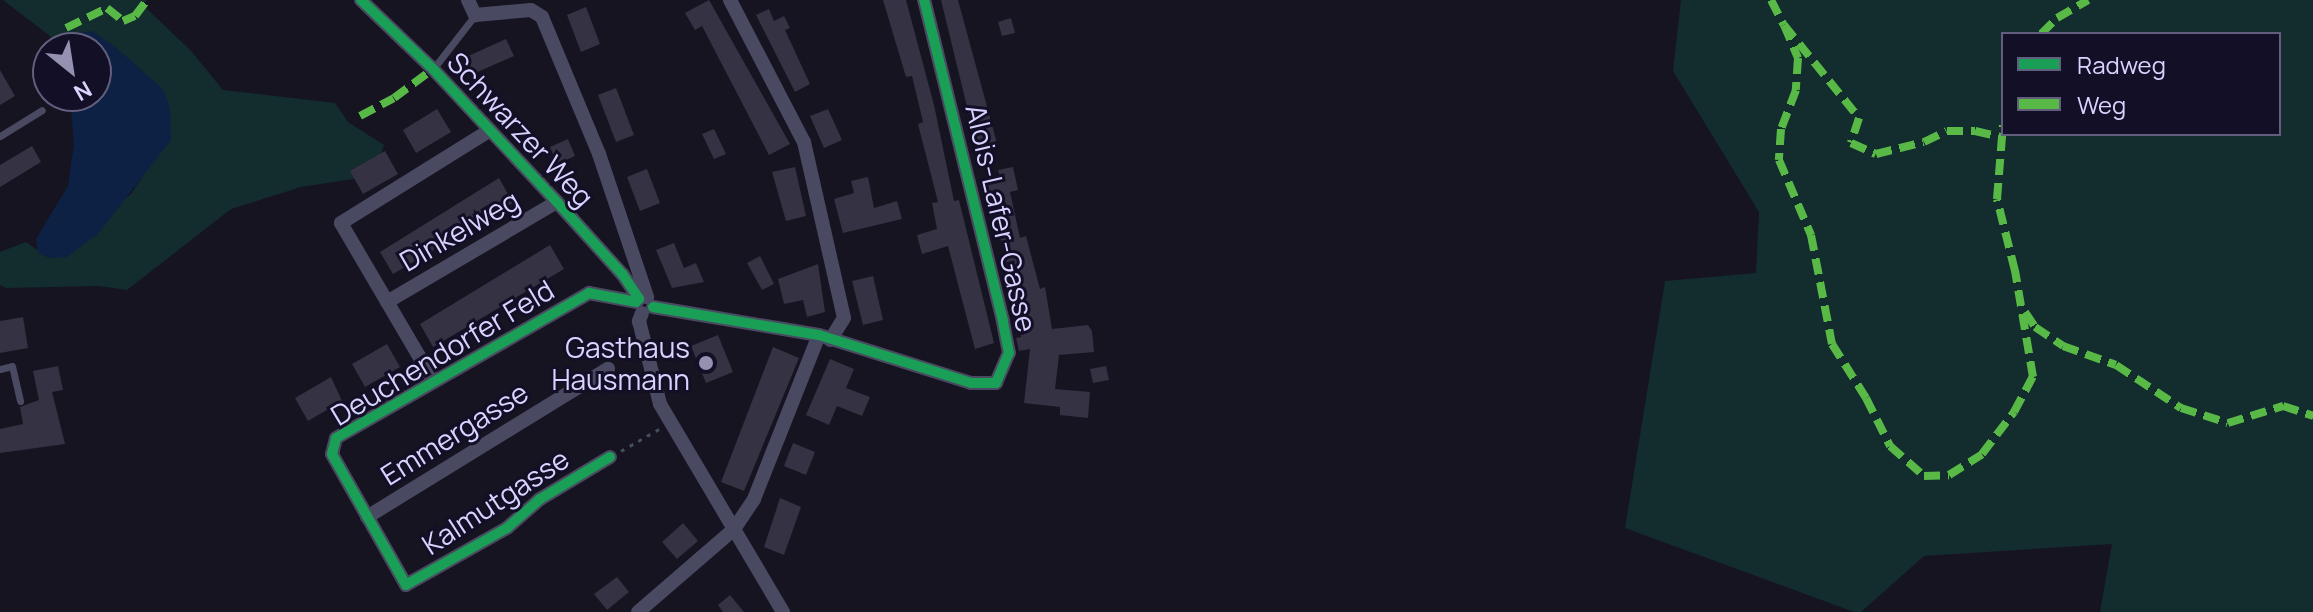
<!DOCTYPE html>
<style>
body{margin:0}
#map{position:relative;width:2313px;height:612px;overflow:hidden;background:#161421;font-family:Manrope,sans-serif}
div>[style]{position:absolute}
.green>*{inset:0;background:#132c2d}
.water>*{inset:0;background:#0d2144}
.building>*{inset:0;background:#343243}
.path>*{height:3px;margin-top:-1.5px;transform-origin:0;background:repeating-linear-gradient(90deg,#44505f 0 4px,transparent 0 10px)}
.service>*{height:7px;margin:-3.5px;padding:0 3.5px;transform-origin:3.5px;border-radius:3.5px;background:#4a4962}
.minor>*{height:14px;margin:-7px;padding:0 7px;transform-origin:7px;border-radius:7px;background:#4a4962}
.quiet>*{height:8px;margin-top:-4px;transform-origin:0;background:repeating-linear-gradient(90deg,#58b947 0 16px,transparent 0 24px)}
.cycleway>*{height:10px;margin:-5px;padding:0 5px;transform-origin:5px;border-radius:5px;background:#1a9f57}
.dots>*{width:22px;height:22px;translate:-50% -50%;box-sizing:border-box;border:4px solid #130f26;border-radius:50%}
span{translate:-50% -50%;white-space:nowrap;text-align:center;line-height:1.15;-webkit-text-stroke:6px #130f26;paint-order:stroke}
.street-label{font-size:28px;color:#d9d4ff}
.poi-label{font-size:28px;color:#d9d4ff}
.right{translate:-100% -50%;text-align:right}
.legend{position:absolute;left:2001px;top:32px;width:280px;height:104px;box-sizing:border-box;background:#130f26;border:2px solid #625e7d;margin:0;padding:10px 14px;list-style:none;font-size:24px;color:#d9d4ff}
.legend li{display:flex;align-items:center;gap:16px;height:40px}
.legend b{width:40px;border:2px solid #625e7d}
.north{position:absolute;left:32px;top:32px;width:80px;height:80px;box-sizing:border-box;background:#130f26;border:2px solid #625e7d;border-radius:50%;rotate:150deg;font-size:22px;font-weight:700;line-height:32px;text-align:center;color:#d9d4ff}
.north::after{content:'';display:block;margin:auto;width:28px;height:36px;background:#9591b1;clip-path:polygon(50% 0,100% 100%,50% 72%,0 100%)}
</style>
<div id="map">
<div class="green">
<i style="clip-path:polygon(3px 0,147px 0,143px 5px,191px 51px,223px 90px,335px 103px,348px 122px,384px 145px,373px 176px,301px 187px,231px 209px,127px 290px,99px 286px,6px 288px,0 285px,0 252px,26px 242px,49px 258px,131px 194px,144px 174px,163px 89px,75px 34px,63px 46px)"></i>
<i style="clip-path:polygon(evenodd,1681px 0,2313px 0,2313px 612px,2100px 612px,2112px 544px,1924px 556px,1861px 612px,1854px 612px,1625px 528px,1665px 281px,1756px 273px,1759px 212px,1673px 71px,1681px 0,2279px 34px,2279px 134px,2003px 134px,2003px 34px,2279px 34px)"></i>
</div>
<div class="water">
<i style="clip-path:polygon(92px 31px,113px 45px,163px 89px,170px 108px,171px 140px,98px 234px,67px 257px,49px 258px,38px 253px,36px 239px,68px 186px,74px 144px,70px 96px,96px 96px,96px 48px,63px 48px,75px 34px)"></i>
</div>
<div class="building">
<i style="clip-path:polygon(709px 0,790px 144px,769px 155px,702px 26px,695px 30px,685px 13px)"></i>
<i style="clip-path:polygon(883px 0,906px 0,934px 105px,954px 201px,959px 200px,994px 343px,975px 349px,948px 246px,922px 254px,917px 235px,937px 229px,932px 203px,938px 202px,918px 124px,923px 122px,912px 76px,906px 77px)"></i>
<i style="clip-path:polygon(941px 0,958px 0,998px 147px,978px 152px)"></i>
<i style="clip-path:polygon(586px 7px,600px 44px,581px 52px,567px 15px)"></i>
<i style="clip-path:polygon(769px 9px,774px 21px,784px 16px,790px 28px,785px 30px,810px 84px,795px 92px,756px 15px)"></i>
<i style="clip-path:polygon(1011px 18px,1015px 33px,1002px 36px,998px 22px)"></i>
<i style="clip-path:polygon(506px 39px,514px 56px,473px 74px,466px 57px)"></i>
<i style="clip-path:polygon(0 70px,15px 96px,0 105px)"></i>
<i style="clip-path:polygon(616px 88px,634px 135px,616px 142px,598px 95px)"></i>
<i style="clip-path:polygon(437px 109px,451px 132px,416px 153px,403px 130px)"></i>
<i style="clip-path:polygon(828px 109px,842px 140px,824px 148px,810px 116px)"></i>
<i style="clip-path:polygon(714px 129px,726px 154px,714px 159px,702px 134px)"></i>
<i style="clip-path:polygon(568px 139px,575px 156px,557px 164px,550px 147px)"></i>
<i style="clip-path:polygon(32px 146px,41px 162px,0 187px,0 165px)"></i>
<i style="clip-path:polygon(385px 151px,398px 174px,363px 194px,350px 171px)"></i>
<i style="clip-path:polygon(795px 167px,806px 216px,786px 221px,772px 172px)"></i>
<i style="clip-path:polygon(1013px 167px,1018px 190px,1010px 192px,1020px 238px,1026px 236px,1040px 289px,1045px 287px,1052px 329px,1088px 325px,1092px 331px,1094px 352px,1059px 355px,1055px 389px,1090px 392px,1088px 418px,1060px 415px,1060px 407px,1024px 403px,1030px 349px,1019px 351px,1016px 338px,1021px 337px,1020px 330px,1024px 329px,985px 180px,1000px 176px,998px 170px)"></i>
<i style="clip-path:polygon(647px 169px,660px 203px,640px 211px,627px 177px)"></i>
<i style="clip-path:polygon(868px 177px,874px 208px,897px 201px,902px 219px,843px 233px,834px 199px,854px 193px,851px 181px)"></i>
<i style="clip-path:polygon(499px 178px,513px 203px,393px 274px,380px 252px)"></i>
<i style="clip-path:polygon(674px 243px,684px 268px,696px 263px,704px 282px,672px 288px,656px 250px)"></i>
<i style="clip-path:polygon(550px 245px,564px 269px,433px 347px,420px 324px)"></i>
<i style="clip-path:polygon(760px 256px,774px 284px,762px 290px,747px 263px)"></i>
<i style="clip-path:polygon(818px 264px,825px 312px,807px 317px,803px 300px,784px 304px,778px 279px)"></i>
<i style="clip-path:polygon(873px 276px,883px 320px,863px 325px,852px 281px)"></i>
<i style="clip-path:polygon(23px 317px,28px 348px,0 353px,0 321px)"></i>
<i style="clip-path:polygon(718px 335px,733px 372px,706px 383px,691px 346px)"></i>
<i style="clip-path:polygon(387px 344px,400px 367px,365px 387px,352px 364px)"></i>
<i style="clip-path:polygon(773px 347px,799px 358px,744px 491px,721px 482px)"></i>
<i style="clip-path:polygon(830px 359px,854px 369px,846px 388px,870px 397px,862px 416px,837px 406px,829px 425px,806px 415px)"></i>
<i style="clip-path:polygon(58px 366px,63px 390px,52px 392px,65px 444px,0 453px,0 429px,23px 424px,20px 407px,39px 400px,33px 371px)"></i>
<i style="clip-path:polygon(1106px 366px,1109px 380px,1093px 383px,1090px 369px)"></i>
<i style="clip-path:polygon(331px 377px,342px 401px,308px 421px,295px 398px)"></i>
<i style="clip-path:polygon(793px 443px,815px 452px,806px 475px,784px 466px)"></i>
<i style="clip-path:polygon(780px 498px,801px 507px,784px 555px,764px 547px)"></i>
<i style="clip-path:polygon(683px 523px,698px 541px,677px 559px,662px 542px)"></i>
<i style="clip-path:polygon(617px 577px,629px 592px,607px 610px,594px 594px)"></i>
<i style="clip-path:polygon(730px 595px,744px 612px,723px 612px,718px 605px)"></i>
</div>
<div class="path">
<i style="left:621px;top:451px;width:44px;rotate:-30.1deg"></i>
</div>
<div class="service">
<i style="left:433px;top:69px;width:68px;rotate:-52.1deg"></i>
<i style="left:0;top:136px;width:49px;rotate:-31.8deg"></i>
<i style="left:0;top:369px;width:12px;rotate:-14deg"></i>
<i style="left:12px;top:366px;width:36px;rotate:77deg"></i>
</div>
<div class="minor">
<i style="left:361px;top:0;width:100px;rotate:43.8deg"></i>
<i style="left:433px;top:69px;width:182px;rotate:47deg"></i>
<i style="left:557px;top:202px;width:98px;rotate:47.9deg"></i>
<i style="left:623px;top:275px;width:29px;rotate:56deg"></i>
<i style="left:468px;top:0;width:17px;rotate:65deg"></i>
<i style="left:475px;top:15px;width:56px;rotate:-5.1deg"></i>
<i style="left:531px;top:10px;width:13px;rotate:32deg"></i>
<i style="left:542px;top:17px;width:148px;rotate:67.4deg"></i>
<i style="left:599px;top:154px;width:151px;rotate:71.4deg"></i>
<i style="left:730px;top:0;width:160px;rotate:62.5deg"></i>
<i style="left:804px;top:142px;width:180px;rotate:77.2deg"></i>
<i style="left:844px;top:318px;width:26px;rotate:122deg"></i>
<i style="left:387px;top:302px;width:197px;rotate:-30.5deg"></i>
<i style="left:653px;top:307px;width:168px;rotate:9.6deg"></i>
<i style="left:819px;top:335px;width:159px;rotate:17.5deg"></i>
<i style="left:971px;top:383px;width:25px"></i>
<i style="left:996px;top:383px;width:33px;rotate:-67deg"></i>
<i style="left:1009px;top:353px;width:33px;rotate:-101deg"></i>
<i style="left:1003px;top:321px;width:331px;rotate:-103.8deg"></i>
<i style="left:642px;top:313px;width:9px;rotate:111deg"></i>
<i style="left:639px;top:321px;width:86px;rotate:75.8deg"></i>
<i style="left:660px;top:404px;width:242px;rotate:59.4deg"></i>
<i style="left:433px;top:380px;width:182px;rotate:-120.4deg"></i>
<i style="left:341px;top:223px;width:174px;rotate:-31.9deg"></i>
<i style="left:610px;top:457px;width:82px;rotate:149deg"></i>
<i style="left:540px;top:499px;width:44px;rotate:138.7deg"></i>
<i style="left:507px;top:528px;width:116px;rotate:150.6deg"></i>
<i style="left:406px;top:585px;width:150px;rotate:-119.5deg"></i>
<i style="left:332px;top:454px;width:16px;rotate:-76deg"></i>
<i style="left:336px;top:438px;width:292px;rotate:-29.8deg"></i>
<i style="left:589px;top:293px;width:48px;rotate:10.8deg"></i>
<i style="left:367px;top:517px;width:283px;rotate:-31.6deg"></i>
<i style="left:638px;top:612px;width:127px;rotate:-40.8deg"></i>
<i style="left:734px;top:529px;width:36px;rotate:-56deg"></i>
<i style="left:754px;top:499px;width:176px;rotate:-68.4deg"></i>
</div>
<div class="quiet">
<i style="left:1771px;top:0;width:28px;rotate:63deg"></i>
<i style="left:1784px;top:25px;width:119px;rotate:51.1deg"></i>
<i style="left:1859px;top:118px;width:26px;rotate:108deg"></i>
<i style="left:1851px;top:143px;width:27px;rotate:24deg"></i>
<i style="left:1876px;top:154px;width:49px;rotate:-14deg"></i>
<i style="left:1924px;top:142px;width:25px;rotate:-26deg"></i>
<i style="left:1947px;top:131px;width:28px"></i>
<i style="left:1975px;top:131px;width:26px;rotate:13deg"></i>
<i style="left:1784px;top:25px;width:36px;rotate:67deg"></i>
<i style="left:1798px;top:58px;width:32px;rotate:94deg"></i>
<i style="left:1796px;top:90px;width:42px;rotate:111deg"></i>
<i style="left:1781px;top:129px;width:31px;rotate:94deg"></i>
<i style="left:1779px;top:160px;width:82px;rotate:66.9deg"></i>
<i style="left:1811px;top:235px;width:111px;rotate:79.1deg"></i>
<i style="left:1832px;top:344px;width:64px;rotate:57.8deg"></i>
<i style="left:1866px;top:398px;width:54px;rotate:63.4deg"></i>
<i style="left:1890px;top:446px;width:45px;rotate:41.4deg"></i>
<i style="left:1924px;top:476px;width:25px;rotate:-2deg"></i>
<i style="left:1949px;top:475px;width:39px;rotate:-32deg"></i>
<i style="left:1982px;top:454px;width:53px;rotate:-52.7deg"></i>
<i style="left:2014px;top:412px;width:40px;rotate:-62deg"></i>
<i style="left:2033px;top:377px;width:108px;rotate:-99.6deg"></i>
<i style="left:2015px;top:271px;width:74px;rotate:-104deg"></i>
<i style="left:1997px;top:199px;width:74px;rotate:-85.4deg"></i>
<i style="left:66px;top:28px;width:46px;rotate:-26deg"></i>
<i style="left:107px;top:8px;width:21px;rotate:39deg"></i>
<i style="left:123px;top:21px;width:13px;rotate:-23deg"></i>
<i style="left:135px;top:16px;width:20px;rotate:-53deg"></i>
<i style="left:2041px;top:34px;width:23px;rotate:-45deg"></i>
<i style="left:2057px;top:18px;width:36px;rotate:-30deg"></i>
<i style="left:360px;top:116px;width:38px;rotate:-28deg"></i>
<i style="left:394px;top:98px;width:49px;rotate:-36.6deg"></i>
<i style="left:2025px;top:312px;width:18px;rotate:56deg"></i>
<i style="left:2035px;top:327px;width:34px;rotate:34deg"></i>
<i style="left:2063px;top:346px;width:56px;rotate:19.7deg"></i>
<i style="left:2116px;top:365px;width:78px;rotate:33.5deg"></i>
<i style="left:2181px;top:408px;width:49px;rotate:17.7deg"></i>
<i style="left:2228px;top:423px;width:58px;rotate:-17.2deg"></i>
<i style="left:2283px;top:406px;width:32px;rotate:18deg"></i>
</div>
<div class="cycleway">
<i style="left:361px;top:0;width:100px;rotate:43.8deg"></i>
<i style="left:433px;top:69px;width:182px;rotate:47deg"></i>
<i style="left:557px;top:202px;width:98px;rotate:47.9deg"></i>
<i style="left:623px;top:275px;width:29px;rotate:56deg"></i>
<i style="left:653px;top:307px;width:168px;rotate:9.6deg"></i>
<i style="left:819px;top:335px;width:159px;rotate:17.5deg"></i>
<i style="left:971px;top:383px;width:25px"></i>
<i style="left:996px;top:383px;width:33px;rotate:-67deg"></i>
<i style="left:1009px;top:353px;width:33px;rotate:-101deg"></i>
<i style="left:1003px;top:321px;width:331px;rotate:-103.8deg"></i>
<i style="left:610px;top:457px;width:82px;rotate:149deg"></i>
<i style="left:540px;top:499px;width:44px;rotate:138.7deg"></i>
<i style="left:507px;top:528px;width:116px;rotate:150.6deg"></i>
<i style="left:406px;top:585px;width:150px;rotate:-119.5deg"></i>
<i style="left:332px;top:454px;width:16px;rotate:-76deg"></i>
<i style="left:336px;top:438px;width:292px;rotate:-29.8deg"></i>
<i style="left:589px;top:293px;width:48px;rotate:10.8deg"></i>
</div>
<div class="dots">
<i style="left:706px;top:363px;background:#9591b1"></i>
</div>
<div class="street-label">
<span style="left:521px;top:129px;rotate:47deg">Schwarzer Weg</span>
<span style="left:1002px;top:218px;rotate:77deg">Alois-Lafer-Gasse</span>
<span style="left:459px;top:230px;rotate:-30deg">Dinkelweg</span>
<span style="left:442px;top:352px;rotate:-31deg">Deuchendorfer Feld</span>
<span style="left:454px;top:433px;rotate:-32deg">Emmergasse</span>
<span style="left:495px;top:501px;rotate:-33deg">Kalmutgasse</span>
</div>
<div class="poi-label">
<span class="right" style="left:690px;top:363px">Gasthaus<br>Hausmann</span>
</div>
<ul class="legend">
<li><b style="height:10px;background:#1a9f57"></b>Radweg</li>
<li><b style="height:10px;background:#58b947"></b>Weg</li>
</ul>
<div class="north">N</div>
</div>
